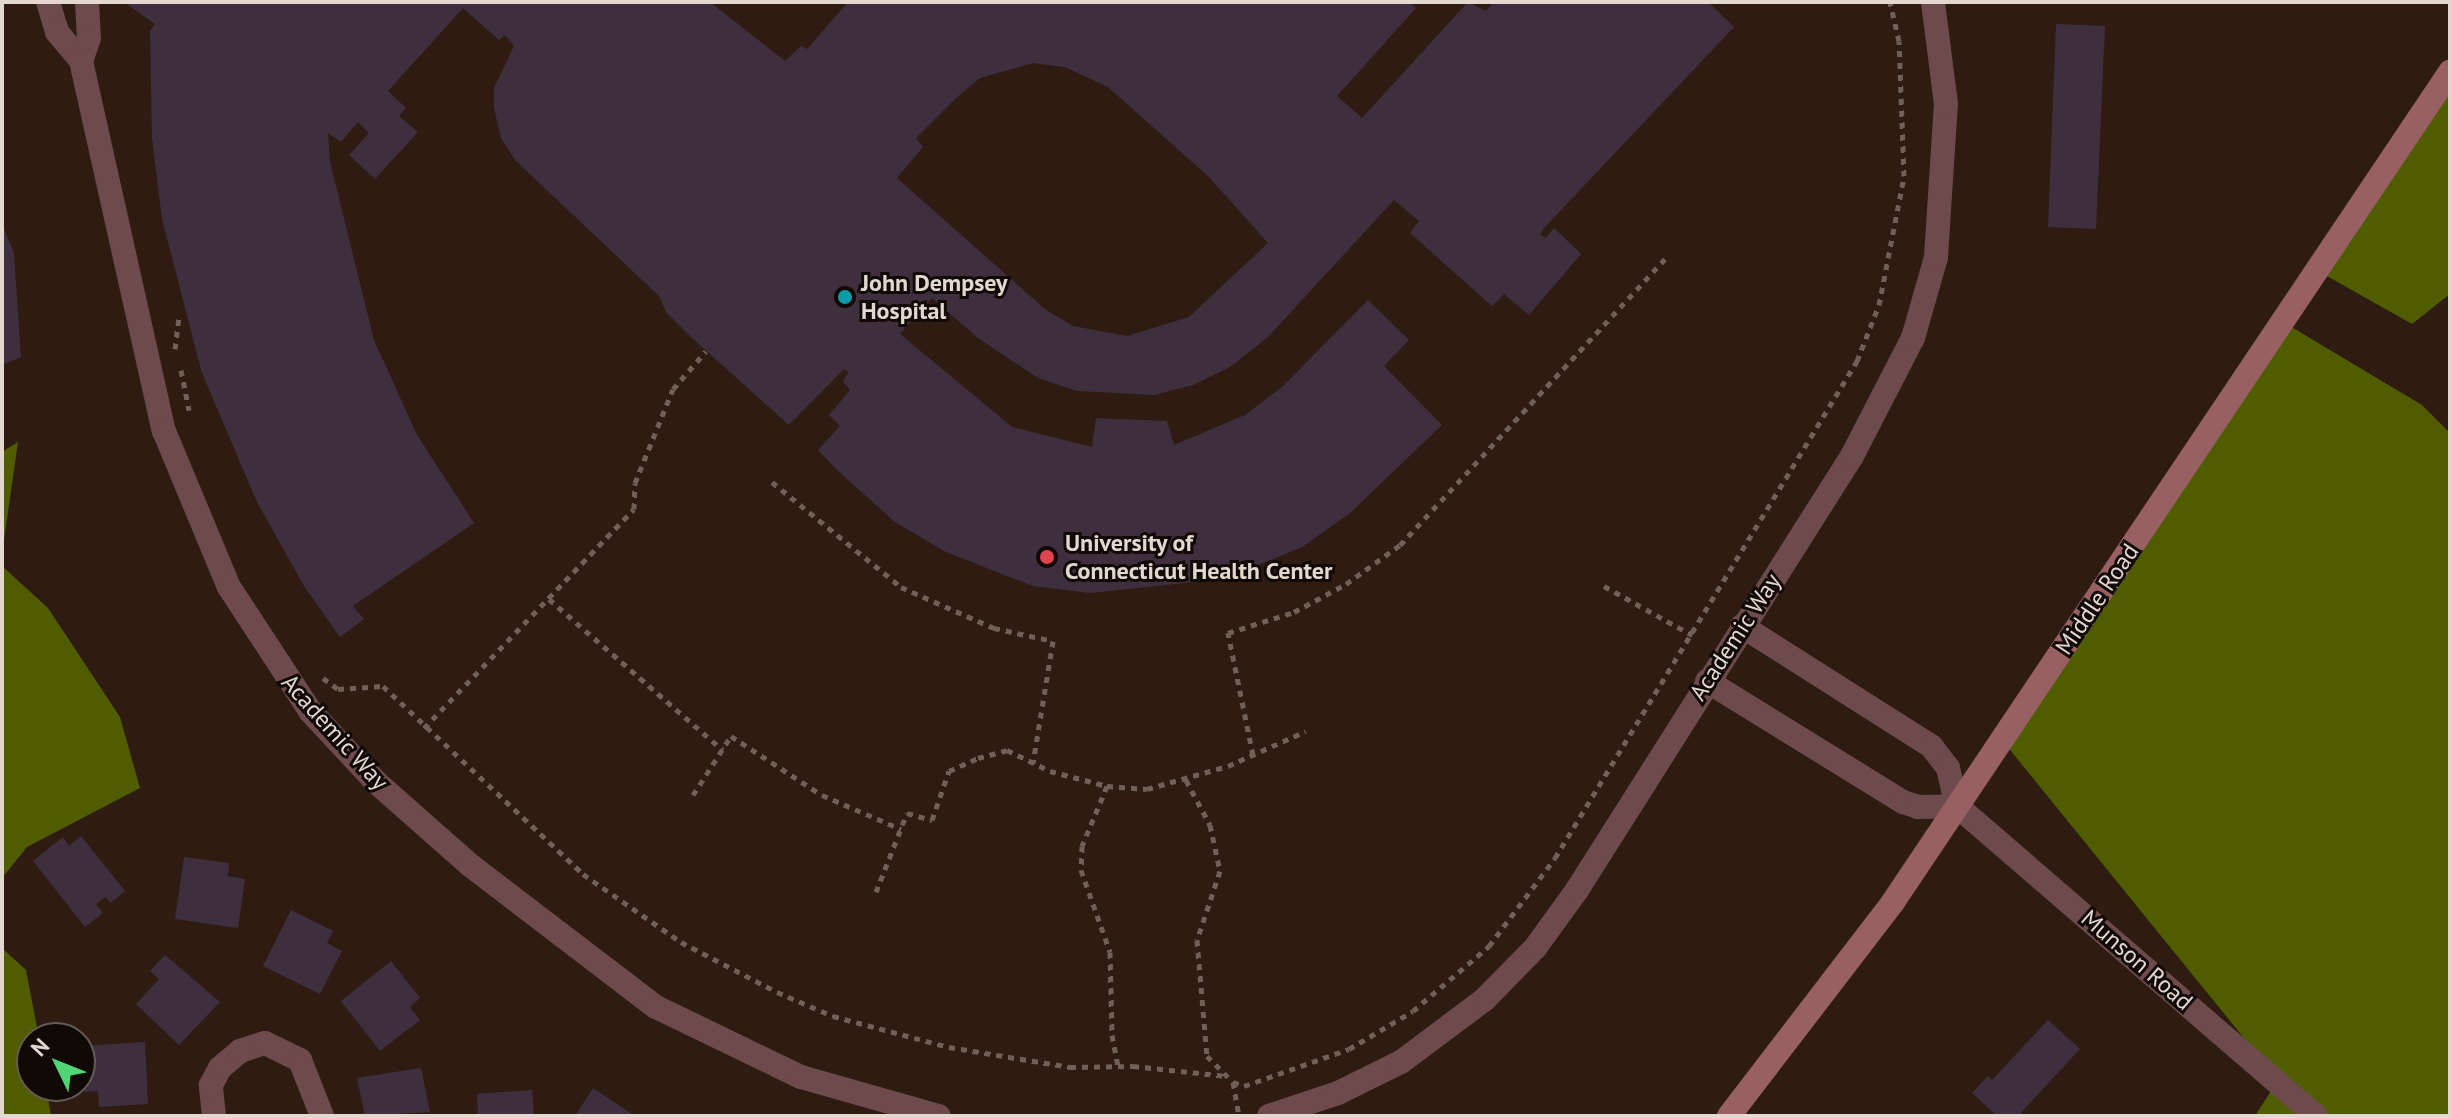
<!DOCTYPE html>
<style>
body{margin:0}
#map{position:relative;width:2452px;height:1118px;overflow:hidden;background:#2e1c12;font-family:"PT Sans",sans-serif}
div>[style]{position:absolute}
.forest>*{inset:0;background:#4f5d00}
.building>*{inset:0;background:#3f2f3e}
.path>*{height:5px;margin-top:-2.5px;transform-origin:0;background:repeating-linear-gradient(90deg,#706057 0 6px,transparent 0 12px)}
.street>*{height:24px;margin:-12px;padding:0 12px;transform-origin:12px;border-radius:12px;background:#6d4a4b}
.secondary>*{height:24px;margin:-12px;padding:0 12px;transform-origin:12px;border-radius:12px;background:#986062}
.dots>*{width:22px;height:22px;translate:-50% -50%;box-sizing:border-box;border:4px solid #110905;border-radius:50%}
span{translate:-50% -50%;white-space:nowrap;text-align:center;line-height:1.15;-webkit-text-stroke:6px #110905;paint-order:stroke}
.poi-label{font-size:24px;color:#e4d7d0;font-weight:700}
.left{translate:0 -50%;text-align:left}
.street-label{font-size:24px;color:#e4d7d0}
.frame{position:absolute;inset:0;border:4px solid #e4d7d0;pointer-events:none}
.north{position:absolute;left:16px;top:1022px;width:80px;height:80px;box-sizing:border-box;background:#110905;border:2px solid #655b56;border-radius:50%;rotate:313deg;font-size:22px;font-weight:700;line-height:32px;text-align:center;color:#e4d7d0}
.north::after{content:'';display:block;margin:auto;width:28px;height:36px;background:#50d674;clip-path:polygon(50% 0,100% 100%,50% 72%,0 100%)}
</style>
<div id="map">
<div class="forest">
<i style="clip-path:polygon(2450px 72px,2450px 294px,2412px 324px,2318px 271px)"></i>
<i style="clip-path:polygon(2283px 322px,2422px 405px,2450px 433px,2450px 1116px,2255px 1116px,2278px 1080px,2002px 740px)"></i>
<i style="clip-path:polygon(18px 442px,2px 554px,2px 452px)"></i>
<i style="clip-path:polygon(2px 566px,48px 608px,120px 717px,140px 788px,27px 847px,2px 878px)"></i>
<i style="clip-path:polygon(2px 948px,26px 970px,39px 1038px,32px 1038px,32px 1086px,46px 1086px,51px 1116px,2px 1116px)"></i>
</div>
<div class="building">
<i style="clip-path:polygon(evenodd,124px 2px,710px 2px,785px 61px,801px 46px,807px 49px,848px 2px,1409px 2px,1416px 8px,1337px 96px,1362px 118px,1468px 2px,1486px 11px,1494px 2px,1708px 2px,1734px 27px,1545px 227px,1540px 234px,1546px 238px,1554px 228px,1581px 254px,1529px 315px,1504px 294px,1492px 306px,1410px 233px,1419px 221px,1394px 200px,1268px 337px,1230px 367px,1193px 385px,1154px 395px,1077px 391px,1038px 378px,978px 338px,932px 298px,900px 334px,1012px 427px,1092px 447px,1096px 418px,1167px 421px,1174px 445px,1245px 415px,1282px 387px,1368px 300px,1409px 340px,1384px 366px,1442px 425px,1349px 514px,1302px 547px,1261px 564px,1204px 581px,1090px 593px,1033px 586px,946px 552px,895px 522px,836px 469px,818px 450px,840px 426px,829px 415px,850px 390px,843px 381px,849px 372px,844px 369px,789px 425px,693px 339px,666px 312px,659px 296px,515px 160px,501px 138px,494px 108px,494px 88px,514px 46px,505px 35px,499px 40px,463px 8px,388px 91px,406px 108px,399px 116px,418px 132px,375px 179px,349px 155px,369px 133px,358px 122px,341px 142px,328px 133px,330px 162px,374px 340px,417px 435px,474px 523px,353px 606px,364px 619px,340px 637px,304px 586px,257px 502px,202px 373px,162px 219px,152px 138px,150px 31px,155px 24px,124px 2px,1033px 63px,1065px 67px,1108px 87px,1208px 176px,1268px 243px,1189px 317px,1127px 336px,1073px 326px,1046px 310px,897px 178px,923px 147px,916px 138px,956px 98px,980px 78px,1033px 63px)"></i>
<i style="clip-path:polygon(2056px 24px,2105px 26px,2096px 229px,2048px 227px)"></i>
<i style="clip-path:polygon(2px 224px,14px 253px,21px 357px,2px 365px)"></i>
<i style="clip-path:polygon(81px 836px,125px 891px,110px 903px,106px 897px,96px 904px,103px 913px,85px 927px,33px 861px,63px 837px,69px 846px)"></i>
<i style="clip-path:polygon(184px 857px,229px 863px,228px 876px,245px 879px,238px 928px,175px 919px)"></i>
<i style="clip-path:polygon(291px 910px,333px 931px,327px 943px,342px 951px,320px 994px,263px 966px)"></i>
<i style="clip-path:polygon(165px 955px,220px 1002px,179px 1045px,136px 1004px,159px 979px,150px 971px)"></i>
<i style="clip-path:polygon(391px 961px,420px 998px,410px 1007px,420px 1020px,380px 1051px,341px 1001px)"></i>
<i style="clip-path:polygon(2048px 1020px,2080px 1049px,2018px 1116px,1997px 1116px,1972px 1093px,1988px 1076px,1992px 1080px)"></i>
<i style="clip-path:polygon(145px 1042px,148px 1104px,99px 1107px,98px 1091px,84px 1092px,81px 1046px)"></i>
<i style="clip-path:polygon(421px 1068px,430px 1112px,365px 1116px,357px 1078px)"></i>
<i style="clip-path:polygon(593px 1088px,635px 1116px,575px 1116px)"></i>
<i style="clip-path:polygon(532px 1090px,534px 1116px,478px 1116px,477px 1094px)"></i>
</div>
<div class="path">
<i style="left:175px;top:349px;width:33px;rotate:-83deg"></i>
<i style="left:181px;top:370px;width:41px;rotate:78.7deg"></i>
<i style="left:772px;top:482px;width:166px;rotate:39.1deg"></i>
<i style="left:901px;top:587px;width:102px;rotate:23.8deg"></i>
<i style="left:994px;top:628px;width:60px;rotate:12.4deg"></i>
<i style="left:1053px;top:641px;width:124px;rotate:99.3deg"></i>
<i style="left:1604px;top:586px;width:101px;rotate:29.1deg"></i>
<i style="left:549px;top:599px;width:230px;rotate:41deg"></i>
<i style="left:323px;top:678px;width:19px;rotate:36deg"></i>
<i style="left:338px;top:689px;width:45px;rotate:-3.8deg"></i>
<i style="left:383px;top:686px;width:274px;rotate:43.2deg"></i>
<i style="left:583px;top:874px;width:119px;rotate:34.8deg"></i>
<i style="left:681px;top:942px;width:108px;rotate:27.5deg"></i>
<i style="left:777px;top:992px;width:61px;rotate:23.2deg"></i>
<i style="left:833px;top:1016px;width:120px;rotate:15deg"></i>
<i style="left:949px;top:1047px;width:123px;rotate:9.4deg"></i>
<i style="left:1070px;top:1067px;width:63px;rotate:-0.9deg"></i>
<i style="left:1133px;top:1066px;width:94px;rotate:6.1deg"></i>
<i style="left:424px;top:728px;width:303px;rotate:-46.2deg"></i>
<i style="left:634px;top:509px;width:26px;rotate:-88deg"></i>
<i style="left:635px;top:483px;width:101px;rotate:-68deg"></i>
<i style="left:673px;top:389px;width:50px;rotate:-49deg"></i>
<i style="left:1253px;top:755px;width:125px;rotate:-101.6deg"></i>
<i style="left:1228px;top:633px;width:69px;rotate:-17.7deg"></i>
<i style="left:1294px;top:612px;width:59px;rotate:-28.3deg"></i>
<i style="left:1346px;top:584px;width:67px;rotate:-35.8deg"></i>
<i style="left:1400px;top:545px;width:396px;rotate:-47.2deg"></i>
<i style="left:1186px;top:780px;width:51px;rotate:61.9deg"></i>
<i style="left:1210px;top:825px;width:47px;rotate:77.7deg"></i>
<i style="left:1220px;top:871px;width:73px;rotate:108.4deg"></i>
<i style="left:1197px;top:940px;width:116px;rotate:85.1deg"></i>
<i style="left:1207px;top:1056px;width:37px;rotate:45deg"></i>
<i style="left:1233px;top:1082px;width:12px;rotate:20deg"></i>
<i style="left:1244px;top:1086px;width:111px;rotate:-19.4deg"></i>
<i style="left:1349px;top:1049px;width:74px;rotate:-30.7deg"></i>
<i style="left:1413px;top:1011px;width:100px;rotate:-40.5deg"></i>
<i style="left:1489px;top:946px;width:110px;rotate:-53.1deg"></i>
<i style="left:1555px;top:858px;width:582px;rotate:-58.72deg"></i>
<i style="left:1857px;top:361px;width:60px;rotate:-68.6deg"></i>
<i style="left:1879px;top:305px;width:131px;rotate:-79deg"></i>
<i style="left:1904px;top:176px;width:135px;rotate:-92.1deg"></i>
<i style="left:1899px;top:41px;width:40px;rotate:-103deg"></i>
<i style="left:1107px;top:786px;width:65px;rotate:112.6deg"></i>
<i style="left:1082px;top:846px;width:24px;rotate:92deg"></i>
<i style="left:1081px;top:870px;width:87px;rotate:70.5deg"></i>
<i style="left:1110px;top:952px;width:83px;rotate:88.6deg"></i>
<i style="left:1112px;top:1035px;width:32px;rotate:79deg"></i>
<i style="left:693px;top:795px;width:70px;rotate:-57.2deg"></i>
<i style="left:731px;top:736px;width:108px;rotate:33deg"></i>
<i style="left:822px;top:795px;width:86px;rotate:23.3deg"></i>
<i style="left:876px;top:892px;width:85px;rotate:-68.6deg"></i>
<i style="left:907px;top:813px;width:26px;rotate:16deg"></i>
<i style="left:932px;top:820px;width:52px;rotate:-70.9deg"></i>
<i style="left:949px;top:771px;width:32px;rotate:-24deg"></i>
<i style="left:978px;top:758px;width:30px;rotate:-15deg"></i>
<i style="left:1007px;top:750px;width:48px;rotate:26deg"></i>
<i style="left:1050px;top:771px;width:59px;rotate:14.7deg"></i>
<i style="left:1107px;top:786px;width:40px;rotate:4.3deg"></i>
<i style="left:1147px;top:789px;width:84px;rotate:-15.9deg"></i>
<i style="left:1228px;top:766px;width:85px;rotate:-24.2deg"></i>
<i style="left:1233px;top:1082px;width:35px;rotate:80deg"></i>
</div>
<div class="street">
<i style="left:48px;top:2px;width:31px;rotate:73deg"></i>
<i style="left:57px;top:32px;width:38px;rotate:50deg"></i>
<i style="left:87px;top:2px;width:36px;rotate:87deg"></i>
<i style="left:89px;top:38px;width:24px;rotate:109deg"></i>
<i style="left:81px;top:61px;width:379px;rotate:77.4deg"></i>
<i style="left:164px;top:431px;width:169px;rotate:67.4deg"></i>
<i style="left:229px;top:587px;width:148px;rotate:56.8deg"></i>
<i style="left:310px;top:711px;width:98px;rotate:47.1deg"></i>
<i style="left:377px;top:783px;width:124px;rotate:41.4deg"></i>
<i style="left:470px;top:865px;width:234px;rotate:37.4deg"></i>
<i style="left:656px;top:1007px;width:161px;rotate:25.8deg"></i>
<i style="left:801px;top:1077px;width:143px;rotate:15.8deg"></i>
<i style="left:1742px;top:626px;width:224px;rotate:32.4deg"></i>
<i style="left:1931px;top:746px;width:28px;rotate:52deg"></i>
<i style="left:1948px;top:768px;width:39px;rotate:77deg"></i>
<i style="left:1957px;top:806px;width:474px;rotate:40.8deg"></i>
<i style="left:1707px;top:681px;width:230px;rotate:31.7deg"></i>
<i style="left:1903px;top:802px;width:16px;rotate:18deg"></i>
<i style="left:1918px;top:807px;width:39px;rotate:-1deg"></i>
<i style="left:214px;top:1116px;width:31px;rotate:-96deg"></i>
<i style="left:211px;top:1085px;width:19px;rotate:-62deg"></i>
<i style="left:220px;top:1068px;width:26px;rotate:-40deg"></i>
<i style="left:240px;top:1051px;width:26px;rotate:-18deg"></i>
<i style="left:265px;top:1043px;width:39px;rotate:26deg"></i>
<i style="left:300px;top:1060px;width:60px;rotate:68.6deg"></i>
<i style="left:1269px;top:1116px;width:73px;rotate:-18.4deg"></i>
<i style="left:1338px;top:1093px;width:70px;rotate:-26.2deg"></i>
<i style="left:1401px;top:1062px;width:104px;rotate:-36.8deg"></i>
<i style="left:1484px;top:1000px;width:73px;rotate:-45.6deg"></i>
<i style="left:1535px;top:948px;width:72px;rotate:-54.1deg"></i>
<i style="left:1577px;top:890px;width:514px;rotate:-57.64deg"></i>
<i style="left:1852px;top:456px;width:133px;rotate:-62.7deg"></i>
<i style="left:1913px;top:338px;width:84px;rotate:-74.1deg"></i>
<i style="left:1936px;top:257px;width:153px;rotate:-86.3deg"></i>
<i style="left:1946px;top:104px;width:103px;rotate:-97.3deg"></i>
</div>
<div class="secondary">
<i style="left:1729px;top:1116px;width:270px;rotate:-52.5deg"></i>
<i style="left:1893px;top:902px;width:1000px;rotate:-56.14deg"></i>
</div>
<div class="dots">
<i style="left:845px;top:297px;background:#0f9aa8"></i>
<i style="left:1047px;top:557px;background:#e0444e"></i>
</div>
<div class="poi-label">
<span class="left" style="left:861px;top:297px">John Dempsey<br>Hospital</span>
<span class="left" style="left:1065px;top:557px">University of<br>Connecticut Health Center</span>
</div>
<div class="street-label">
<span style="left:2097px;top:599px;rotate:-56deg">Middle Road</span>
<span style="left:1735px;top:637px;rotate:-57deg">Academic Way</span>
<span style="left:335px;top:732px;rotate:48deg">Academic Way</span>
<span style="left:2137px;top:960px;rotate:41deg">Munson Road</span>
</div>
<div class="frame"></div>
<div class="north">N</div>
</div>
